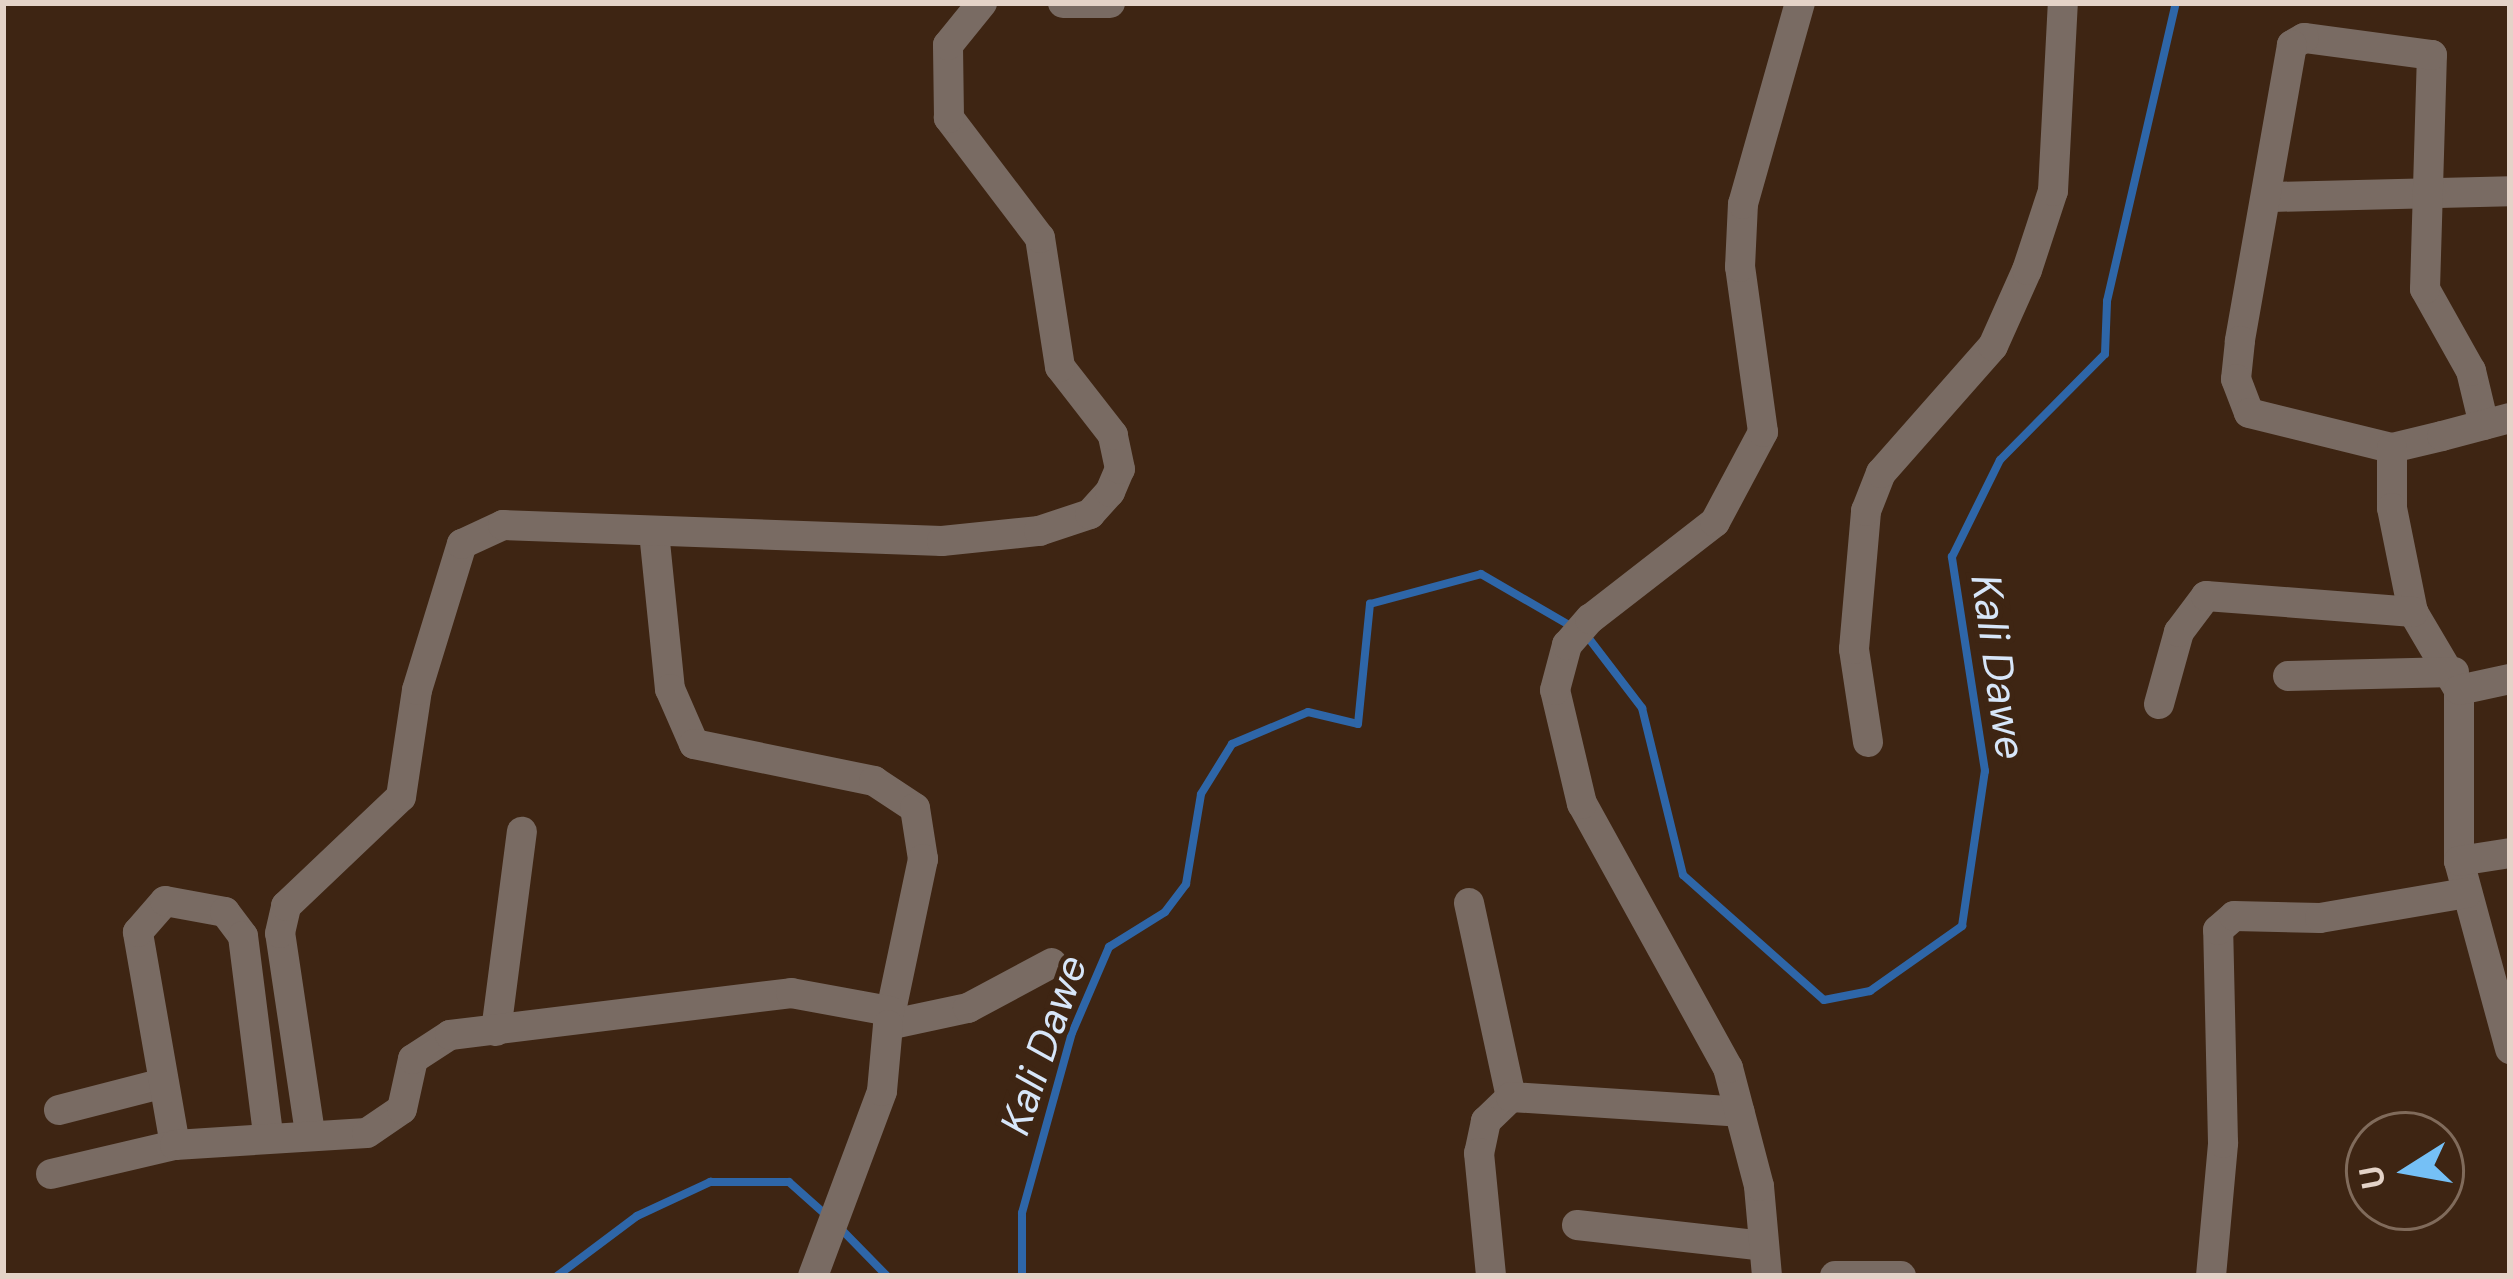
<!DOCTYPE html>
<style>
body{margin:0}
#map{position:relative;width:2513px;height:1279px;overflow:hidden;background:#3e2513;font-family:"DM Sans",sans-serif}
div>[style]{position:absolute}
.stream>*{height:8px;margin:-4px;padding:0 4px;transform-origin:4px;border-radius:4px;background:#2e66a8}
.minor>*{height:30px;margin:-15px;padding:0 15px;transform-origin:15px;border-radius:15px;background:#796b63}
span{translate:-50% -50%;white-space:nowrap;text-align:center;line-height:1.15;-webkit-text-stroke:10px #3e2513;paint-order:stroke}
.water-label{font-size:42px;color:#d7e6f9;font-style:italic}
.frame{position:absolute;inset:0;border:6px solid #e4d3c8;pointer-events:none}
.north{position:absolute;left:2345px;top:1111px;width:120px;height:120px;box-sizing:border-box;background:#3e2513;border:3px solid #806b5b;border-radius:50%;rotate:259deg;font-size:33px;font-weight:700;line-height:48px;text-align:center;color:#e4d3c8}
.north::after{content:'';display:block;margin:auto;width:42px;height:54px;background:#75c0f6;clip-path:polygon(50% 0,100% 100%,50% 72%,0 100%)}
</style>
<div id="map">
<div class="stream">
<i style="left:1587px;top:636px;width:91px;rotate:52.6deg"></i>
<i style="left:1642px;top:708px;width:172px;rotate:76.2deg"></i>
<i style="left:1683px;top:875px;width:188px;rotate:41.6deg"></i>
<i style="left:1824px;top:1000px;width:47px;rotate:-11.1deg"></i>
<i style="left:1870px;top:991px;width:113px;rotate:-35.2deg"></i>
<i style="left:1962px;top:926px;width:157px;rotate:-81.6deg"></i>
<i style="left:1985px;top:771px;width:217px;rotate:-98.8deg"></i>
<i style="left:1952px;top:557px;width:108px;rotate:-63.7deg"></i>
<i style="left:2000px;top:460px;width:149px;rotate:-45.3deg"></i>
<i style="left:2105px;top:354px;width:53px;rotate:-87.8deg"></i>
<i style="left:2107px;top:301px;width:306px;rotate:-77deg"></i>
<i style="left:841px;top:1229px;width:66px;rotate:45.6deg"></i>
<i style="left:557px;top:1276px;width:100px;rotate:-36.9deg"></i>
<i style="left:637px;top:1216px;width:81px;rotate:-25deg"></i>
<i style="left:710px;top:1182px;width:79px"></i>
<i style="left:789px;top:1182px;width:50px;rotate:41.7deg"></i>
<i style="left:1022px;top:1276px;width:63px;rotate:-90deg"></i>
<i style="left:1022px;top:1213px;width:187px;rotate:-74.5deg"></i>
<i style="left:1072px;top:1033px;width:94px;rotate:-66.7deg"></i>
<i style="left:1109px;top:947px;width:66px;rotate:-32deg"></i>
<i style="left:1165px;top:912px;width:35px;rotate:-53deg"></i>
<i style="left:1186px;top:884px;width:91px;rotate:-80.5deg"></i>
<i style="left:1201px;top:794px;width:59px;rotate:-58.2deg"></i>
<i style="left:1232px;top:744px;width:82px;rotate:-22.8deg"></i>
<i style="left:1308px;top:712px;width:51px;rotate:13.5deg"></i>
<i style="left:1358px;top:724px;width:121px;rotate:-84.3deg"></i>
<i style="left:1370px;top:604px;width:115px;rotate:-15.1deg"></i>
<i style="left:1481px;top:574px;width:108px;rotate:30.1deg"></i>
</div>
<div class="minor">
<i style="left:1063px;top:3px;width:47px"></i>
<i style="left:2272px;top:197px;width:238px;rotate:-1.4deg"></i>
<i style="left:2484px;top:425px;width:56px;rotate:-103.5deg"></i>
<i style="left:2471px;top:371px;width:94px;rotate:-119.3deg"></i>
<i style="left:2425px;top:289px;width:234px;rotate:-88.3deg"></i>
<i style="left:2432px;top:55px;width:129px;rotate:-172.4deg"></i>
<i style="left:2304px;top:38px;width:14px;rotate:150deg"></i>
<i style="left:2292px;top:45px;width:301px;rotate:100deg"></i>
<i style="left:2240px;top:341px;width:38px;rotate:96deg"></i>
<i style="left:2236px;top:379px;width:36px;rotate:69deg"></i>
<i style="left:2249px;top:413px;width:147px;rotate:13.8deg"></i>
<i style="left:2392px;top:448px;width:51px;rotate:-13.5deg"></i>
<i style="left:2442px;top:436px;width:70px;rotate:-14.8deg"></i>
<i style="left:2392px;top:448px;width:60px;rotate:90deg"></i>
<i style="left:2392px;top:508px;width:106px;rotate:78.6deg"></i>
<i style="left:2413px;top:612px;width:91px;rotate:59.5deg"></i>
<i style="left:2459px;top:690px;width:171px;rotate:90deg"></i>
<i style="left:2459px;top:861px;width:195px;rotate:74.8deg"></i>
<i style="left:654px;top:532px;width:158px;rotate:84.2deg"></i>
<i style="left:670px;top:689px;width:60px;rotate:66.4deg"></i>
<i style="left:694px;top:744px;width:184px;rotate:11.6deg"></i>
<i style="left:874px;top:781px;width:49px;rotate:33.4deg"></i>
<i style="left:915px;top:808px;width:52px;rotate:81.1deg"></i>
<i style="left:923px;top:859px;width:170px;rotate:101.9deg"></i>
<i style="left:888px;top:1025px;width:82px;rotate:-12deg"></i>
<i style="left:968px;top:1008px;width:95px;rotate:-28.2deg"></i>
<i style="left:2288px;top:676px;width:166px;rotate:-1.4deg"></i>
<i style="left:2459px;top:690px;width:52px;rotate:-12.2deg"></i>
<i style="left:2159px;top:704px;width:75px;rotate:-74.5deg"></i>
<i style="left:2179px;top:632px;width:45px;rotate:-53.1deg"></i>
<i style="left:2206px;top:596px;width:208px;rotate:4.4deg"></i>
<i style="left:1868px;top:742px;width:94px;rotate:-98.6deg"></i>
<i style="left:1854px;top:649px;width:139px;rotate:-85deg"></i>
<i style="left:1866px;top:511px;width:41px;rotate:-68.5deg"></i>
<i style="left:1881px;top:473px;width:169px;rotate:-48.6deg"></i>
<i style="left:1993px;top:346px;width:83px;rotate:-65.9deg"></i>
<i style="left:2027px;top:270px;width:83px;rotate:-71.8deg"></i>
<i style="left:2053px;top:191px;width:188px;rotate:-87deg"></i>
<i style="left:2459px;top:861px;width:52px;rotate:-8.9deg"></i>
<i style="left:1469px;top:903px;width:198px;rotate:77.8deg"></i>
<i style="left:1511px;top:1097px;width:35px;rotate:136deg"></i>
<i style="left:1486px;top:1121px;width:33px;rotate:102deg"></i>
<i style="left:1479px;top:1153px;width:124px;rotate:84.4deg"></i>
<i style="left:496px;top:1031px;width:201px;rotate:-82.6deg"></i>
<i style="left:1511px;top:1097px;width:229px;rotate:3.7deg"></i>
<i style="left:59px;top:1110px;width:108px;rotate:-14.4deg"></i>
<i style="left:310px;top:1133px;width:202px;rotate:-98.5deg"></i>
<i style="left:280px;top:933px;width:28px;rotate:-77deg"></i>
<i style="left:286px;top:906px;width:158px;rotate:-43.5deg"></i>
<i style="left:401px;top:797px;width:108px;rotate:-81.5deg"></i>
<i style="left:417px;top:690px;width:153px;rotate:-72.9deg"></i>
<i style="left:462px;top:544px;width:45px;rotate:-24.9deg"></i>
<i style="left:503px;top:525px;width:439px;rotate:2.1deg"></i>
<i style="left:942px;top:541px;width:98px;rotate:-5.9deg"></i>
<i style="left:1039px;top:531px;width:54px;rotate:-18.4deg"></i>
<i style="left:1090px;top:514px;width:30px;rotate:-48deg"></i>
<i style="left:1110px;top:492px;width:25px;rotate:-67deg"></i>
<i style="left:1120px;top:469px;width:35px;rotate:-102deg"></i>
<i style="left:1113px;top:435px;width:86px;rotate:-127.9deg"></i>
<i style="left:1060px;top:367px;width:131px;rotate:-98.8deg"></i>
<i style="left:1040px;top:238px;width:151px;rotate:-127.2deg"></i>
<i style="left:949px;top:118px;width:73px;rotate:-90.8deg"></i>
<i style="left:948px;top:45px;width:54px;rotate:-51deg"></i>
<i style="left:175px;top:1145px;width:216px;rotate:-99.9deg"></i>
<i style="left:138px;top:932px;width:41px;rotate:-48.9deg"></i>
<i style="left:165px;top:901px;width:61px;rotate:10.4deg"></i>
<i style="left:225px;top:912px;width:30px;rotate:53deg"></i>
<i style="left:243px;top:936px;width:199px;rotate:82.8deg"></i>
<i style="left:51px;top:1174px;width:127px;rotate:-13.2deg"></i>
<i style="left:175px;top:1145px;width:192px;rotate:-3.6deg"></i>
<i style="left:367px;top:1133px;width:42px;rotate:-34.4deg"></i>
<i style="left:402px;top:1109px;width:51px;rotate:-77.6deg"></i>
<i style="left:413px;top:1059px;width:44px;rotate:-33deg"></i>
<i style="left:450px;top:1035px;width:344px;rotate:-7deg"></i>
<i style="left:791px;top:993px;width:100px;rotate:10.4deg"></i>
<i style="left:1577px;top:1225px;width:188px;rotate:6.4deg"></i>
<i style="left:813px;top:1276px;width:197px;rotate:-69.5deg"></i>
<i style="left:882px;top:1091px;width:66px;rotate:-84.8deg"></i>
<i style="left:1767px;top:1276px;width:90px;rotate:-95.1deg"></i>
<i style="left:1759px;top:1186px;width:122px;rotate:-104.7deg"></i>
<i style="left:1728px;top:1068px;width:302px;rotate:-118.9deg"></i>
<i style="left:1582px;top:804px;width:117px;rotate:-103.3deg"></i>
<i style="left:1555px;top:690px;width:47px;rotate:-75.1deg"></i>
<i style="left:1567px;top:645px;width:35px;rotate:-49deg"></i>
<i style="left:1590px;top:619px;width:158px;rotate:-37.8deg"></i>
<i style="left:1715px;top:522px;width:102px;rotate:-61.9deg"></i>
<i style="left:1763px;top:432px;width:167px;rotate:-97.9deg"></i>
<i style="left:1740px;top:267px;width:63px;rotate:-87.3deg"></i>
<i style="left:1743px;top:204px;width:209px;rotate:-74.2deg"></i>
<i style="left:1835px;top:1276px;width:66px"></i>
<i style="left:2211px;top:1276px;width:134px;rotate:-84.8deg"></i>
<i style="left:2223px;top:1143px;width:213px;rotate:-91.3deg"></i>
<i style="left:2218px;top:930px;width:21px;rotate:-41deg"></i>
<i style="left:2234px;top:916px;width:86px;rotate:1.3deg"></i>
<i style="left:2320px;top:918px;width:149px;rotate:-9.7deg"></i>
</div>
<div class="water-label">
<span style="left:1998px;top:667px;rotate:82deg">Kali Dawe</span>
<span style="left:1044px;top:1045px;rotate:-71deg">Kali Dawe</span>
</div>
<div class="frame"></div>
<div class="north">U</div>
</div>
